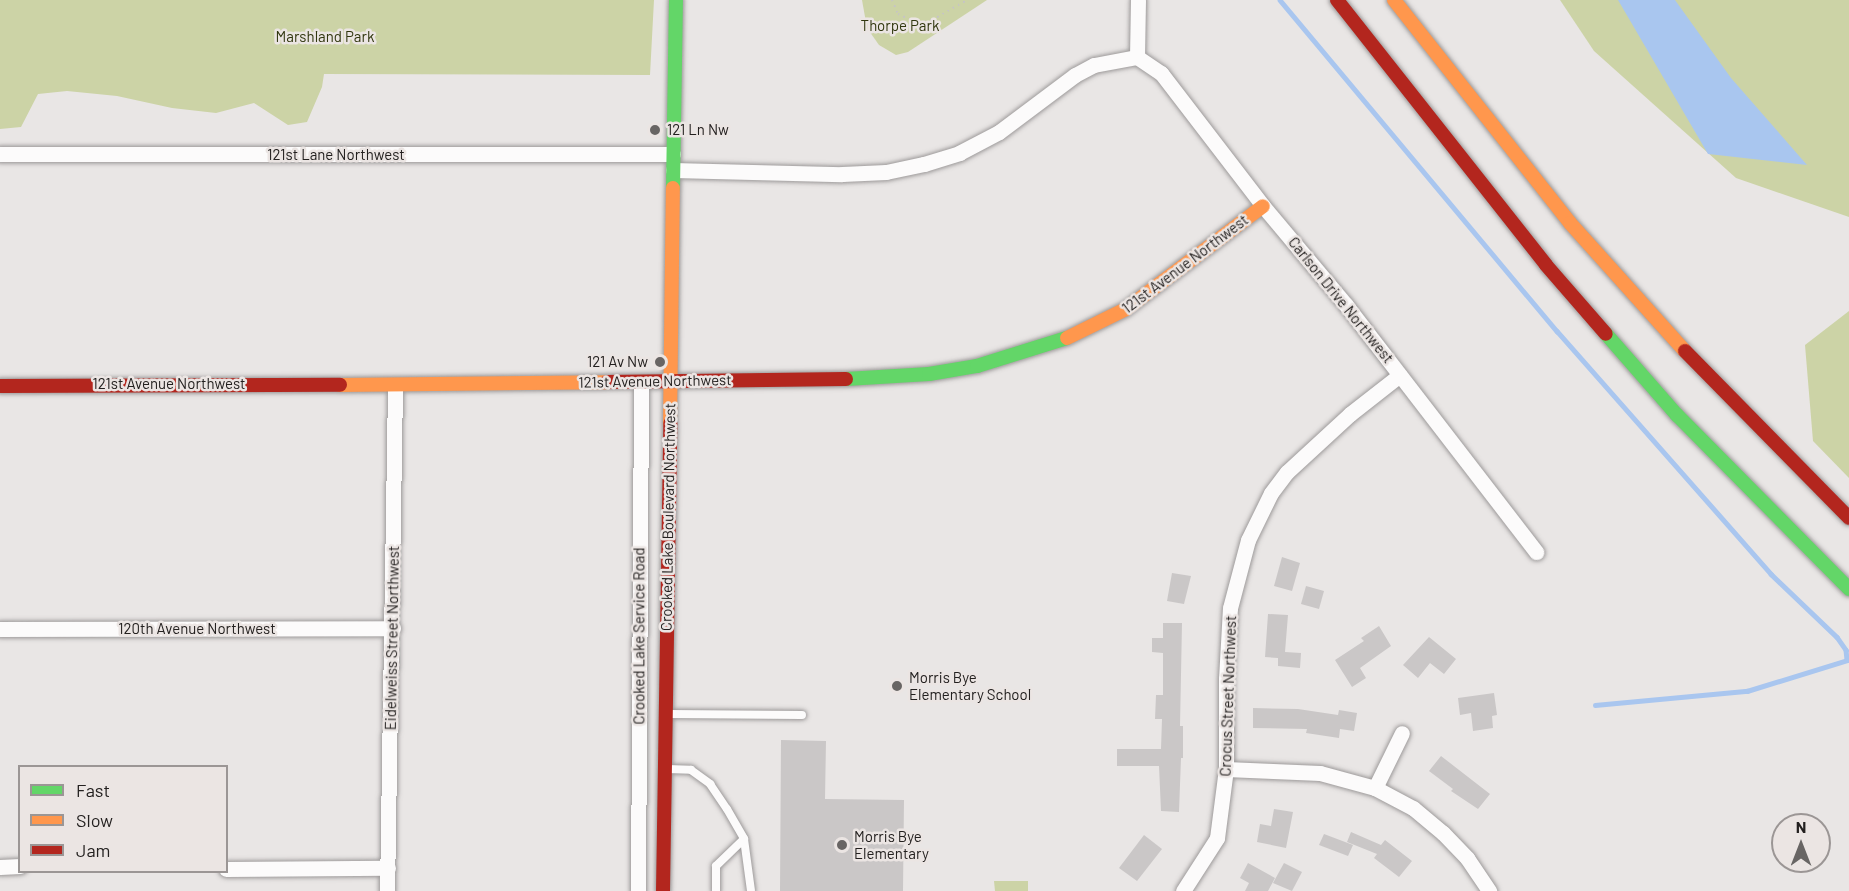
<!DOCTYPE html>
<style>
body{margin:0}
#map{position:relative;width:1849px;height:891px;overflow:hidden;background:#e9e6e5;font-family:Barlow,sans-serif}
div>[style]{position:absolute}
.green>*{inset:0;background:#ccd3a6}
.water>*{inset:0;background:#a9c6ef}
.stream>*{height:4.5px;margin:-2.25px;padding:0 2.25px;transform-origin:2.25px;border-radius:2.25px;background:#a9c6ef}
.building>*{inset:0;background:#cac7c7}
.path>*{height:2px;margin-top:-1px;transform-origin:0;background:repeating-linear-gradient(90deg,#c6c4c4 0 1.5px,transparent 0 6px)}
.roads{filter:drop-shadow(0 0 2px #9d9a9a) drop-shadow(0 0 2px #9d9a9a)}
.lane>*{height:8px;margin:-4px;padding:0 4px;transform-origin:4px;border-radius:4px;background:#fcfbfb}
.street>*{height:15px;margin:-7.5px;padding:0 7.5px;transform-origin:7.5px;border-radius:7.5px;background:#fcfbfb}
.fast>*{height:14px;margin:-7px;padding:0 7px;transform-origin:7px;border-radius:7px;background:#63d668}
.slow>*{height:14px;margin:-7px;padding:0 7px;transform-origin:7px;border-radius:7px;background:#ff974d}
.jam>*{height:14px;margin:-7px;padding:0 7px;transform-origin:7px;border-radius:7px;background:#b3261e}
.dots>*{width:16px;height:16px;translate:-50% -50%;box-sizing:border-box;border:3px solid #ebe5e3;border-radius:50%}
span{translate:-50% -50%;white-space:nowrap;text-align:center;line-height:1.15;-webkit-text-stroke:5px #ebe5e3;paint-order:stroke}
.park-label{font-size:15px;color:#30360e}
.poi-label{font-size:15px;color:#23201f}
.left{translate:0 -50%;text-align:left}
.right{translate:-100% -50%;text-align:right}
.street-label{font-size:15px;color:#23201f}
.legend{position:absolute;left:18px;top:765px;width:210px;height:108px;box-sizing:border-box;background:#ebe5e3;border:2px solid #9b9695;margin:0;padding:8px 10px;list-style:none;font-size:18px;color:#23201f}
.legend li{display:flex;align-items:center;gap:12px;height:30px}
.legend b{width:30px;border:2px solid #9b9695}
.north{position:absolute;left:1771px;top:813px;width:60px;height:60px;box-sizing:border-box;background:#ebe5e3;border:2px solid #9b9695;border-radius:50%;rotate:0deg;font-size:16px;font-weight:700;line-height:24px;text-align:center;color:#23201f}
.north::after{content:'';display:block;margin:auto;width:21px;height:27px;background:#686564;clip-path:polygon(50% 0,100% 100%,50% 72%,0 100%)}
</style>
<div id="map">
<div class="green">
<i style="clip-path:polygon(0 0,654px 0,650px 75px,324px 74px,322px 87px,307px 122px,288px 125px,254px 103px,216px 113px,172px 108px,117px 96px,67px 91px,38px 94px,21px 127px,0 129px)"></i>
<i style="clip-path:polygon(862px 0,987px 0,908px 52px,896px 55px,879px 45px,867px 28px)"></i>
<i style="clip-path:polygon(1560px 0,1849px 0,1849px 217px,1736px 178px,1594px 51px)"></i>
<i style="clip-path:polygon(1849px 311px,1849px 478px,1813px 441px,1805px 345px)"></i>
<i style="clip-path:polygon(994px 881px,1028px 881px,1028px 891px,995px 891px)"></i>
</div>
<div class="water">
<i style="clip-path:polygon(1618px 0,1675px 0,1731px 78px,1807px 165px,1708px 154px)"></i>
</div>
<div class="stream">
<i style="left:1280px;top:0;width:432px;rotate:50.1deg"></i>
<i style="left:1557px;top:331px;width:324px;rotate:48.6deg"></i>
<i style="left:1771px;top:574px;width:91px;rotate:43.7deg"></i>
<i style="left:1837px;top:637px;width:16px;rotate:55deg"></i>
<i style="left:1846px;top:650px;width:10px;rotate:84deg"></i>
<i style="left:1595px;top:705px;width:153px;rotate:-5.3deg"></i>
<i style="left:1747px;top:691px;width:106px;rotate:-17.1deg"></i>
</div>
<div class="building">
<i style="clip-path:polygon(1282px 557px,1300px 563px,1292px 591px,1274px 586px)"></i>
<i style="clip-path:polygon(1172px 573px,1191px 576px,1184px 604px,1167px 601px)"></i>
<i style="clip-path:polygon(1306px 586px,1324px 591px,1319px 609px,1301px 604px)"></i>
<i style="clip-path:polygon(1268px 614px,1288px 615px,1285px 652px,1301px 653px,1300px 668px,1278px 666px,1278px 658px,1265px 657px)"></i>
<i style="clip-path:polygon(1163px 623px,1182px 623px,1180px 726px,1183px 726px,1183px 758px,1181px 758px,1179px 812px,1161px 811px,1159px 766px,1117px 766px,1117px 749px,1161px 749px,1162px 719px,1155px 719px,1156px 695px,1163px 695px,1163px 653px,1152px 652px,1152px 638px,1163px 638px)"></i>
<i style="clip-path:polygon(1379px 626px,1391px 646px,1360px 668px,1366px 678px,1352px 687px,1335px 660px,1364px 641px,1361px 638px)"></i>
<i style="clip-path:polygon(1429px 637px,1456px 659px,1444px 674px,1430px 663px,1418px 678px,1403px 665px)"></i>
<i style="clip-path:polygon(1494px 693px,1497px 715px,1492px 716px,1493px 728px,1473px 731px,1471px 713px,1460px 715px,1458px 698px)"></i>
<i style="clip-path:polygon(1253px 708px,1298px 709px,1338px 715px,1339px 710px,1357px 713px,1354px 731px,1340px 729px,1339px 738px,1306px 733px,1307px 729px,1253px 728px)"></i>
<i style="clip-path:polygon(781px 740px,826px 741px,825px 799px,904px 800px,903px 891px,780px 891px)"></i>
<i style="clip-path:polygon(1441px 756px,1490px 794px,1478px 809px,1451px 791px,1453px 789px,1429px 771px)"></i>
<i style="clip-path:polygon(1274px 809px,1293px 812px,1286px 848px,1257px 842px,1260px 824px,1271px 826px)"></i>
<i style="clip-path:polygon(1351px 832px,1381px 845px,1385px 840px,1412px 861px,1399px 877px,1374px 858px,1377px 854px,1347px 842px)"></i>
<i style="clip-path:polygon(1324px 834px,1353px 845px,1348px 856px,1319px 845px)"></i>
<i style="clip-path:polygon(1144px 835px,1162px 849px,1137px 881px,1119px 868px)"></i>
<i style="clip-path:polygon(1248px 863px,1275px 878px,1268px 891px,1245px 891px,1249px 883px,1240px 878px)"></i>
<i style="clip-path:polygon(1284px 863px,1302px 872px,1292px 891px,1273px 883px)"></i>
</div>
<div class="path">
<i style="left:892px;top:0;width:15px;rotate:67deg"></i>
<i style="left:898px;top:14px;width:22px;rotate:24deg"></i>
<i style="left:918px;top:23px;width:14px;rotate:-12deg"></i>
<i style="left:932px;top:20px;width:40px;rotate:-29.7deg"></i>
</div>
<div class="roads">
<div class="lane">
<i style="left:669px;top:714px;width:133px;rotate:0.4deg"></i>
<i style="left:667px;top:769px;width:24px;rotate:2deg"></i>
<i style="left:691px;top:770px;width:24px;rotate:36deg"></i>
<i style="left:710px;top:784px;width:30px;rotate:56deg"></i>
<i style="left:727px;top:809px;width:34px;rotate:60deg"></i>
<i style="left:744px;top:839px;width:52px;rotate:82.3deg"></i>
<i style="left:716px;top:891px;width:25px;rotate:-90deg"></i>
<i style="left:716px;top:866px;width:39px;rotate:-44deg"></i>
</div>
<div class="street">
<i style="left:1137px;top:57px;width:29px;rotate:34deg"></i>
<i style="left:1161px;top:73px;width:168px;rotate:52.5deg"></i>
<i style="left:1263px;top:206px;width:129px;rotate:50deg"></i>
<i style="left:1346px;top:305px;width:312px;rotate:52.4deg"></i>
<i style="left:1137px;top:57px;width:57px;rotate:-89deg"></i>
<i style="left:0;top:154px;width:673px"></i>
<i style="left:673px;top:170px;width:169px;rotate:1.4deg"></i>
<i style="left:842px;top:174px;width:44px;rotate:-2.6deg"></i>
<i style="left:886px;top:172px;width:39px;rotate:-12deg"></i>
<i style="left:924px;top:164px;width:37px;rotate:-17deg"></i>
<i style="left:959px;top:153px;width:45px;rotate:-27.7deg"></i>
<i style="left:999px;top:132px;width:95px;rotate:-36.9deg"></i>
<i style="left:1075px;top:75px;width:21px;rotate:-28deg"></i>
<i style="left:1094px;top:65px;width:44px;rotate:-10.5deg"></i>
<i style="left:0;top:629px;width:393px;rotate:-0.1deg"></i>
<i style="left:1226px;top:769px;width:94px;rotate:2.4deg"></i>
<i style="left:1320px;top:773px;width:57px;rotate:15.3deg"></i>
<i style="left:1375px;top:788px;width:43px;rotate:27.8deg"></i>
<i style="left:1413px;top:808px;width:39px;rotate:40deg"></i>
<i style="left:1443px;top:833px;width:35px;rotate:46deg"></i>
<i style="left:1467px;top:858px;width:40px;rotate:56deg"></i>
<i style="left:1375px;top:788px;width:61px;rotate:-63.9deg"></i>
<i style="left:0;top:867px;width:20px;rotate:-3deg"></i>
<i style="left:226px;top:869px;width:162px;rotate:-0.4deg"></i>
<i style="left:387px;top:891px;width:506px;rotate:-89.09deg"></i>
<i style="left:638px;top:891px;width:509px;rotate:-89.66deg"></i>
<i style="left:1183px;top:891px;width:63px;rotate:-57.3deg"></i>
<i style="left:1217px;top:838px;width:70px;rotate:-82.6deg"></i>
<i style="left:1226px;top:769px;width:90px;rotate:-90deg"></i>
<i style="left:1226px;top:679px;width:71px;rotate:-86.8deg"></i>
<i style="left:1230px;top:608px;width:70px;rotate:-75.2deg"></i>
<i style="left:1248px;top:540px;width:52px;rotate:-63.9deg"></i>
<i style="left:1271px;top:493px;width:26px;rotate:-53deg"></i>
<i style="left:1287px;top:472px;width:86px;rotate:-42.6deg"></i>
<i style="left:1350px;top:414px;width:63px;rotate:-38deg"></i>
</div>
<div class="fast">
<i style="left:673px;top:188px;width:188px;rotate:-89.1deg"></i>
<i style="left:1606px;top:334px;width:108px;rotate:48.8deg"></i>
<i style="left:1677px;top:415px;width:245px;rotate:45.3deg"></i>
<i style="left:846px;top:379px;width:83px;rotate:-3.4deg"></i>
<i style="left:929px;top:374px;width:49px;rotate:-9.5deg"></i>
<i style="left:977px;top:366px;width:94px;rotate:-17.3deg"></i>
</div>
<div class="slow">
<i style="left:1394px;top:0;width:284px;rotate:51.7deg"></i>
<i style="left:1570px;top:223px;width:172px;rotate:48.1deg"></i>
<i style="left:1067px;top:338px;width:66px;rotate:-26.2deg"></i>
<i style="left:1126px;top:309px;width:171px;rotate:-36.9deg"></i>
<i style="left:340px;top:385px;width:267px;rotate:-0.6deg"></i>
<i style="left:670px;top:423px;width:235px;rotate:-89.3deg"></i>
</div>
<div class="jam">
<i style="left:1337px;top:0;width:337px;rotate:51.7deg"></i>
<i style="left:1546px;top:265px;width:91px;rotate:49deg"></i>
<i style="left:1685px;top:351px;width:234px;rotate:45.5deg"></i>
<i style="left:607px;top:382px;width:239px;rotate:-0.7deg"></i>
<i style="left:0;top:386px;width:340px;rotate:-0.2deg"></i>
<i style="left:663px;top:891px;width:468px;rotate:-89.1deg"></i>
</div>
</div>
<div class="dots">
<i style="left:655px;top:130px;background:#686564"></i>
<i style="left:660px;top:362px;background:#686564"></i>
<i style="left:897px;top:686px;background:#686564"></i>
<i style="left:842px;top:845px;background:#686564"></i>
</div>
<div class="park-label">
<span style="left:900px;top:26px">Thorpe Park</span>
<span style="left:325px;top:37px">Marshland Park</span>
</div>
<div class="poi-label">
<span class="left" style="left:667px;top:130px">121 Ln Nw</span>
<span class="right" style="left:648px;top:362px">121 Av Nw</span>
<span class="left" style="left:909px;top:686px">Morris Bye<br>Elementary School</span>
<span class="left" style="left:854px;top:845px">Morris Bye<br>Elementary</span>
</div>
<div class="street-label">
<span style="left:336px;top:155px">121st Lane Northwest</span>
<span style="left:1185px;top:264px;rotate:-37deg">121st Avenue Northwest</span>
<span style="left:1341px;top:300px;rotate:51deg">Carlson Drive Northwest</span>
<span style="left:655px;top:381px;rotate:-1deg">121st Avenue Northwest</span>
<span style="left:169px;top:384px">121st Avenue Northwest</span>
<span style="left:668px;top:517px;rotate:-89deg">Crooked Lake Boulevard Northwest</span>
<span style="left:197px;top:629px">120th Avenue Northwest</span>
<span style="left:639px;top:636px;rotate:-90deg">Crooked Lake Service Road</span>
<span style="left:392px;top:638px;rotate:-89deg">Eidelweiss Street Northwest</span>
<span style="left:1228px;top:696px;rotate:-88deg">Crocus Street Northwest</span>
</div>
<ul class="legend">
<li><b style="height:8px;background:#63d668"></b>Fast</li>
<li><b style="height:8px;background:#ff974d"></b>Slow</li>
<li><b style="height:8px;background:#b3261e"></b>Jam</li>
</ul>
<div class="north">N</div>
</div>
